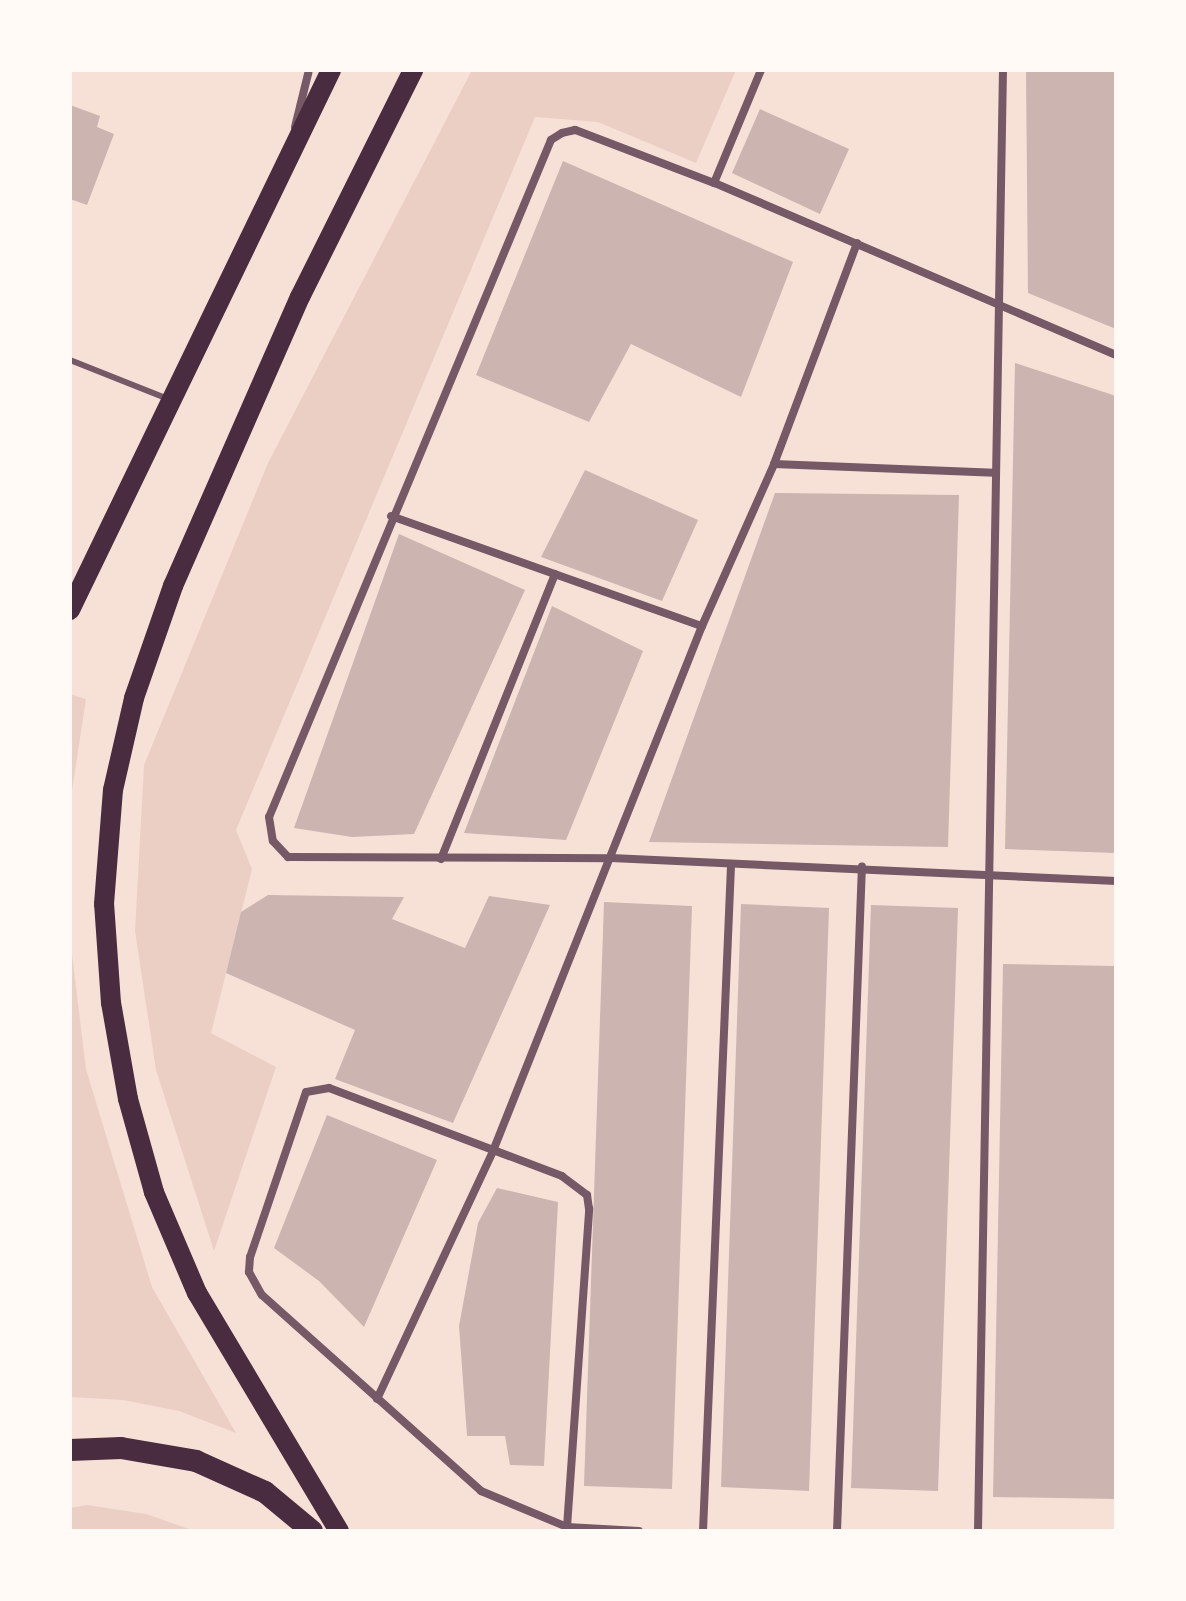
<!DOCTYPE html>
<style>
body{margin:0}
#map{position:relative;width:1186px;height:1601px;overflow:hidden;background:#f7e1d7;font-family:Commissioner,sans-serif}
div>[style]{position:absolute}
.green>*{inset:0;background:#ebcfc5}
.building>*{inset:0;background:#ccb4b1}
.service>*{height:6px;margin:-3px;padding:0 3px;transform-origin:3px;border-radius:3px;background:#755966}
.minor>*{height:8px;margin:-4px;padding:0 4px;transform-origin:4px;border-radius:4px;background:#755966}
.primary>*{height:20px;margin:-10px;padding:0 10px;transform-origin:10px;border-radius:10px;background:#4a2c40}
.trunk>*{height:22px;margin:-11px;padding:0 11px;transform-origin:11px;border-radius:11px;background:#4a2c40}
span{translate:-50% -50%;white-space:nowrap;text-align:center;line-height:1.15;-webkit-text-stroke:6px #fffaf5;paint-order:stroke}
.frame{position:absolute;inset:0;border:72px solid #fffaf5;pointer-events:none}
</style>
<div id="map">
<div class="green">
<i style="clip-path:polygon(472px 70px,736px 70px,696px 163px,598px 122px,535px 117px,236px 830px,252px 869px,211px 1033px,276px 1067px,214px 1251px,156px 1070px,135px 931px,144px 765px,268px 463px)"></i>
<i style="clip-path:polygon(70px 694px,86px 699px,70px 804px)"></i>
<i style="clip-path:polygon(70px 937px,86px 1069px,152px 1287px,236px 1433px,179px 1411px,123px 1400px,70px 1397px)"></i>
<i style="clip-path:polygon(87px 1505px,146px 1514px,195px 1531px,70px 1531px,70px 1508px)"></i>
</div>
<div class="building">
<i style="clip-path:polygon(1026px 70px,1116px 70px,1116px 329px,1028px 293px)"></i>
<i style="clip-path:polygon(70px 105px,100px 116px,97px 127px,114px 134px,87px 205px,70px 199px)"></i>
<i style="clip-path:polygon(760px 109px,849px 149px,820px 214px,732px 173px)"></i>
<i style="clip-path:polygon(563px 161px,793px 262px,741px 397px,631px 344px,589px 422px,476px 375px)"></i>
<i style="clip-path:polygon(1015px 363px,1116px 396px,1116px 853px,1005px 849px)"></i>
<i style="clip-path:polygon(585px 470px,698px 520px,662px 601px,541px 557px)"></i>
<i style="clip-path:polygon(775px 493px,959px 495px,948px 847px,649px 842px)"></i>
<i style="clip-path:polygon(399px 534px,525px 590px,414px 834px,352px 837px,294px 828px)"></i>
<i style="clip-path:polygon(552px 606px,643px 651px,566px 840px,464px 833px)"></i>
<i style="clip-path:polygon(268px 895px,404px 897px,392px 919px,465px 948px,489px 896px,550px 905px,453px 1123px,335px 1079px,355px 1030px,226px 973px,241px 912px)"></i>
<i style="clip-path:polygon(604px 902px,692px 906px,672px 1489px,584px 1486px)"></i>
<i style="clip-path:polygon(741px 904px,829px 908px,809px 1491px,721px 1487px)"></i>
<i style="clip-path:polygon(871px 905px,958px 908px,938px 1491px,851px 1488px)"></i>
<i style="clip-path:polygon(1003px 964px,1116px 966px,1116px 1499px,993px 1497px)"></i>
<i style="clip-path:polygon(327px 1115px,437px 1160px,364px 1327px,319px 1281px,274px 1248px)"></i>
<i style="clip-path:polygon(497px 1188px,558px 1202px,544px 1466px,510px 1465px,505px 1436px,467px 1436px,459px 1326px,478px 1223px)"></i>
</div>
<div class="service">
<i style="left:70px;top:360px;width:105px;rotate:21.7deg"></i>
</div>
<div class="minor">
<i style="left:295px;top:127px;width:59px;rotate:-76.2deg"></i>
<i style="left:714px;top:183px;width:122px;rotate:-67.4deg"></i>
<i style="left:1116px;top:355px;width:437px;rotate:-156.8deg"></i>
<i style="left:714px;top:183px;width:149px;rotate:-159.1deg"></i>
<i style="left:575px;top:130px;width:13px;rotate:167deg"></i>
<i style="left:562px;top:133px;width:13px;rotate:148deg"></i>
<i style="left:551px;top:140px;width:733px;rotate:112.61deg"></i>
<i style="left:269px;top:817px;width:24px;rotate:81deg"></i>
<i style="left:273px;top:841px;width:22px;rotate:47deg"></i>
<i style="left:288px;top:857px;width:323px;rotate:0.2deg"></i>
<i style="left:611px;top:858px;width:506px;rotate:2.61deg"></i>
<i style="left:774px;top:464px;width:220px;rotate:2.3deg"></i>
<i style="left:391px;top:516px;width:330px;rotate:19.5deg"></i>
<i style="left:441px;top:859px;width:307px;rotate:-68.2deg"></i>
<i style="left:377px;top:1399px;width:274px;rotate:-64.9deg"></i>
<i style="left:493px;top:1151px;width:565px;rotate:-68.29deg"></i>
<i style="left:702px;top:626px;width:177px;rotate:-66deg"></i>
<i style="left:774px;top:464px;width:236px;rotate:-69.4deg"></i>
<i style="left:567px;top:1531px;width:4px;rotate:-90deg"></i>
<i style="left:567px;top:1527px;width:319px;rotate:-86deg"></i>
<i style="left:589px;top:1209px;width:14px;rotate:-98deg"></i>
<i style="left:587px;top:1195px;width:31px;rotate:-143deg"></i>
<i style="left:562px;top:1176px;width:249px;rotate:-159.3deg"></i>
<i style="left:329px;top:1088px;width:23px;rotate:170deg"></i>
<i style="left:306px;top:1092px;width:174px;rotate:108.7deg"></i>
<i style="left:250px;top:1257px;width:15px;rotate:94deg"></i>
<i style="left:249px;top:1272px;width:26px;rotate:61deg"></i>
<i style="left:262px;top:1295px;width:294px;rotate:41.8deg"></i>
<i style="left:481px;top:1491px;width:93px;rotate:22.7deg"></i>
<i style="left:567px;top:1527px;width:72px;rotate:3.2deg"></i>
<i style="left:703px;top:1531px;width:665px;rotate:-87.59deg"></i>
<i style="left:837px;top:1531px;width:665px;rotate:-87.85deg"></i>
<i style="left:978px;top:1531px;width:1461px;rotate:-89.02deg"></i>
</div>
<div class="primary">
<i style="left:70px;top:610px;width:600px;rotate:-64.2deg"></i>
<i style="left:339px;top:1531px;width:277px;rotate:-120.8deg"></i>
<i style="left:197px;top:1293px;width:110px;rotate:-113.1deg"></i>
<i style="left:154px;top:1192px;width:97px;rotate:-105.6deg"></i>
<i style="left:128px;top:1099px;width:97px;rotate:-100deg"></i>
<i style="left:111px;top:1003px;width:99px;rotate:-94deg"></i>
<i style="left:104px;top:904px;width:114px;rotate:-85.5deg"></i>
<i style="left:113px;top:790px;width:94px;rotate:-77.1deg"></i>
<i style="left:134px;top:698px;width:119px;rotate:-70.8deg"></i>
<i style="left:173px;top:586px;width:316px;rotate:-66.3deg"></i>
<i style="left:300px;top:297px;width:254px;rotate:-63.5deg"></i>
</div>
<div class="trunk">
<i style="left:70px;top:1450px;width:51px;rotate:-2.2deg"></i>
<i style="left:121px;top:1448px;width:76px;rotate:9.8deg"></i>
<i style="left:196px;top:1461px;width:76px;rotate:24.2deg"></i>
<i style="left:265px;top:1492px;width:61px;rotate:39.7deg"></i>
</div>
<div class="frame"></div>
</div>
